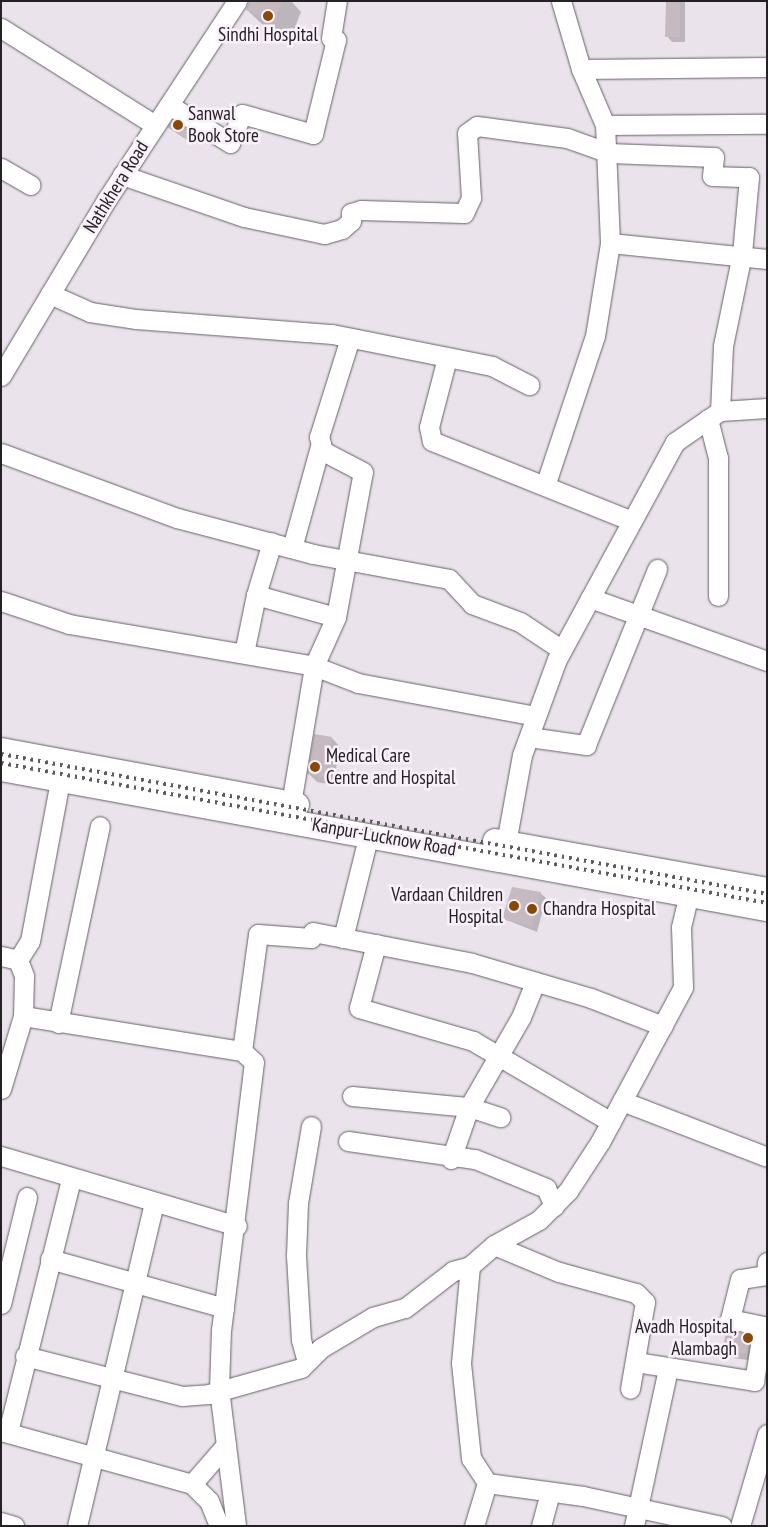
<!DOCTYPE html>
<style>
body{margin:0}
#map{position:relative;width:768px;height:1527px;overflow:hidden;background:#ebe3ec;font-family:"PT Sans Narrow",sans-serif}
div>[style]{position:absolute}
.shadow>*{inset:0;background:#0003}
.building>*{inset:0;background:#c5bac0}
.roads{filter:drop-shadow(0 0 1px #675f67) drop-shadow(0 0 1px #675f67)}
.minor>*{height:19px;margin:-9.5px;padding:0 9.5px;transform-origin:9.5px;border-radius:9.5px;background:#fff}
.major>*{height:24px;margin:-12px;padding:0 12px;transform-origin:12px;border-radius:12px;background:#fff}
.rail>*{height:4px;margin-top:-2px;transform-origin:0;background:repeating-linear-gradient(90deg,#605b60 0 2.5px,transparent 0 7.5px)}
.dots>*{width:14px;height:14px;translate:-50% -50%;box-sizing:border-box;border:2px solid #f9f0f9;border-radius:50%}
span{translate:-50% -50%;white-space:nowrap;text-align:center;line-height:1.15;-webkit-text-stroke:5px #f9f0f9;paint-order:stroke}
.poi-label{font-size:19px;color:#242124}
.left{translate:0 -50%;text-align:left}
.right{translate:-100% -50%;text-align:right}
.street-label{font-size:19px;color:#242124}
.frame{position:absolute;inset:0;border:2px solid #242124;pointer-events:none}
</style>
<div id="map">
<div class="shadow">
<i style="clip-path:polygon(251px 1px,291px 1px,301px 12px,291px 37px,264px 26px,247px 10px)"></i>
<i style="clip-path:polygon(667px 1px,685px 1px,685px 42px,672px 42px,667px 36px)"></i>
<i style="clip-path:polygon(173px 122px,196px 139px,193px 144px,169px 127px)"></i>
<i style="clip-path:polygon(332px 738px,340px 747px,333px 785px,317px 782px,309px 774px)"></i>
<i style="clip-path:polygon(540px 893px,546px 898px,537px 932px,504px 919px)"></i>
<i style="clip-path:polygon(750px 1336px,758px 1345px,755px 1361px,733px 1358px,724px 1349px)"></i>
</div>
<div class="building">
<i style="clip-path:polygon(249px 1px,282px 1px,274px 21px,246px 10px)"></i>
<i style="clip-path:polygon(666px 1px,680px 1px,680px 37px,665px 37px)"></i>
<i style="clip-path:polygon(172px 120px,191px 132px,187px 140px,167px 127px)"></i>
<i style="clip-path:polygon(314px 734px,332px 737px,325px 778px,307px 774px)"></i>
<i style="clip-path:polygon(512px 887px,541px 892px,532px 927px,502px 919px)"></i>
<i style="clip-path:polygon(726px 1329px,750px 1335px,747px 1354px,723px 1350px)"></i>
</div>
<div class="roads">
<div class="minor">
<i style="left:561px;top:1px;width:71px;rotate:73.6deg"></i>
<i style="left:581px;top:69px;width:61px;rotate:66.8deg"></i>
<i style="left:605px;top:125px;width:162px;rotate:-0.4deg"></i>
<i style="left:1px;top:28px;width:182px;rotate:32.2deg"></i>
<i style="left:581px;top:69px;width:186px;rotate:-0.6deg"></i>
<i style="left:169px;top:105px;width:72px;rotate:31.9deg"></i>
<i style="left:230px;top:143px;width:31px;rotate:-68deg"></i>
<i style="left:242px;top:114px;width:74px;rotate:15.7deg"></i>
<i style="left:313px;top:134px;width:97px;rotate:-76.3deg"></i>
<i style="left:336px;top:40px;width:5px;rotate:-158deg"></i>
<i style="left:331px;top:38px;width:37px;rotate:-81deg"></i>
<i style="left:1px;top:168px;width:34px;rotate:30deg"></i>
<i style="left:122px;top:175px;width:129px;rotate:19deg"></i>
<i style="left:244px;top:217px;width:82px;rotate:12deg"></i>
<i style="left:324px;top:234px;width:19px;rotate:-16deg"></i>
<i style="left:342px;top:229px;width:12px;rotate:-42deg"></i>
<i style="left:351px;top:221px;width:8px;rotate:-90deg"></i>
<i style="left:351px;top:213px;width:10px;rotate:-17deg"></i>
<i style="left:361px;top:210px;width:103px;rotate:1.7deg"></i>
<i style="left:464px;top:213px;width:17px;rotate:-65deg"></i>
<i style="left:471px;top:198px;width:65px;rotate:-93.5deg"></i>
<i style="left:467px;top:133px;width:12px;rotate:-35deg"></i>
<i style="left:477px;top:126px;width:91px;rotate:7.6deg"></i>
<i style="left:567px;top:138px;width:45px;rotate:19.7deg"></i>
<i style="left:609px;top:153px;width:105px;rotate:2.2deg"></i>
<i style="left:714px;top:157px;width:19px;rotate:96deg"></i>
<i style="left:712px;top:176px;width:37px;rotate:2deg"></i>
<i style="left:749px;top:177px;width:77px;rotate:95.2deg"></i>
<i style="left:742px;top:254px;width:94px;rotate:101.7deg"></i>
<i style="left:723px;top:346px;width:65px;rotate:92.6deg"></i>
<i style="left:720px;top:411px;width:55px;rotate:145.4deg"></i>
<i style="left:675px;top:442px;width:247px;rotate:118.5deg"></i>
<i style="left:557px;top:659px;width:102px;rotate:110deg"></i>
<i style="left:522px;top:755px;width:89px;rotate:100.3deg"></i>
<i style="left:610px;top:243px;width:158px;rotate:5.8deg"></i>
<i style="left:50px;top:294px;width:44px;rotate:24.2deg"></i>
<i style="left:90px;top:312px;width:47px;rotate:8.7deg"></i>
<i style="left:136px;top:319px;width:197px;rotate:4.4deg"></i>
<i style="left:332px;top:334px;width:163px;rotate:11.3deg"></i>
<i style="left:492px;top:366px;width:42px;rotate:27.2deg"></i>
<i style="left:447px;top:358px;width:71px;rotate:104.6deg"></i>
<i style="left:429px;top:427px;width:14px;rotate:78deg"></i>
<i style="left:432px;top:441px;width:215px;rotate:21.8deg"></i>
<i style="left:1px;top:376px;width:206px;rotate:-59.1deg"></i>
<i style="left:107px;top:199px;width:237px;rotate:-56.7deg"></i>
<i style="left:720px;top:411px;width:47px;rotate:-3.7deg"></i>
<i style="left:708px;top:419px;width:40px;rotate:75.6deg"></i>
<i style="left:718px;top:458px;width:138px;rotate:90deg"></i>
<i style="left:1px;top:453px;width:188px;rotate:20.3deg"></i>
<i style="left:177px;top:518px;width:141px;rotate:14.8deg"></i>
<i style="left:313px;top:554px;width:138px;rotate:10.4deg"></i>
<i style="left:449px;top:579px;width:34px;rotate:47deg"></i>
<i style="left:472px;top:604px;width:51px;rotate:20.6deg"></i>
<i style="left:520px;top:622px;width:50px;rotate:33.7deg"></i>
<i style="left:546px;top:483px;width:155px;rotate:-71.6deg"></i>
<i style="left:595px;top:336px;width:94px;rotate:-80.8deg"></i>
<i style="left:610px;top:243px;width:118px;rotate:-92.4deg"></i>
<i style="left:292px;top:548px;width:109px;rotate:-74.6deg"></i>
<i style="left:256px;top:595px;width:55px;rotate:-73.2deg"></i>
<i style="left:590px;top:598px;width:188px;rotate:19.6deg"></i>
<i style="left:1px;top:601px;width:72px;rotate:18.7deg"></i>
<i style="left:69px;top:624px;width:249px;rotate:9.7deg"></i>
<i style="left:314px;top:666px;width:47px;rotate:21.1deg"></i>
<i style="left:358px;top:683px;width:181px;rotate:10.5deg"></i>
<i style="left:244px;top:653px;width:59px;rotate:-78.3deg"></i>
<i style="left:256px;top:595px;width:83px;rotate:15.4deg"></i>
<i style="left:529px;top:737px;width:58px;rotate:8deg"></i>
<i style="left:586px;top:745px;width:190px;rotate:-68deg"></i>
<i style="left:291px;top:804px;width:140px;rotate:-80.5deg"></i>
<i style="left:314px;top:666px;width:54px;rotate:-65.8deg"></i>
<i style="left:336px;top:617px;width:147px;rotate:-79.5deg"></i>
<i style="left:363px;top:472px;width:45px;rotate:-152.3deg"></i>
<i style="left:323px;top:451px;width:15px;rotate:-106deg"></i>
<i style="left:319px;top:437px;width:104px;rotate:-72.6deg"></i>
<i style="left:343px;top:938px;width:107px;rotate:-76deg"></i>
<i style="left:376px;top:944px;width:66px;rotate:104.9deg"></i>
<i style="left:359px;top:1008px;width:119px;rotate:16.1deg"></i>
<i style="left:473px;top:1041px;width:160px;rotate:30.4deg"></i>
<i style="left:1px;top:956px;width:17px;rotate:13deg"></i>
<i style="left:18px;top:960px;width:17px;rotate:69deg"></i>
<i style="left:24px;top:976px;width:40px;rotate:91.4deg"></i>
<i style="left:18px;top:960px;width:22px;rotate:-58deg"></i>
<i style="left:30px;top:941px;width:164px;rotate:-79.4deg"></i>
<i style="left:58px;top:1023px;width:201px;rotate:-78deg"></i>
<i style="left:242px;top:1051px;width:118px;rotate:-82.2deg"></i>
<i style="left:258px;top:934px;width:53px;rotate:4.3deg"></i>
<i style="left:311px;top:938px;width:6px;rotate:-72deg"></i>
<i style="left:313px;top:932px;width:162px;rotate:11deg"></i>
<i style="left:472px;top:963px;width:124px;rotate:16.4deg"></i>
<i style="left:591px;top:998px;width:77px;rotate:21.3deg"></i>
<i style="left:1px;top:1089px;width:76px;rotate:-73.2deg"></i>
<i style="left:23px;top:1016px;width:222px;rotate:9.1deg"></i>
<i style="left:242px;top:1051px;width:16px;rotate:43deg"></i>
<i style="left:254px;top:1062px;width:269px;rotate:97deg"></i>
<i style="left:221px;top:1329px;width:60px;rotate:91.9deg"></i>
<i style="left:219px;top:1389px;width:138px;rotate:82.9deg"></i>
<i style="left:352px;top:1096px;width:118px;rotate:5.4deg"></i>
<i style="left:469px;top:1107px;width:33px;rotate:18deg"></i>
<i style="left:622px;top:1101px;width:155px;rotate:21.1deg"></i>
<i style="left:348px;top:1141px;width:128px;rotate:8.1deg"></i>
<i style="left:475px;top:1159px;width:77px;rotate:22.2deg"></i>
<i style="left:546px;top:1188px;width:20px;rotate:66deg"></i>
<i style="left:1px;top:1156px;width:246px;rotate:16.5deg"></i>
<i style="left:451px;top:1159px;width:55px;rotate:-70.9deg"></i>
<i style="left:469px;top:1107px;width:104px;rotate:-60deg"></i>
<i style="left:521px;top:1017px;width:38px;rotate:-68deg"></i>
<i style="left:494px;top:1245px;width:70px;rotate:22.6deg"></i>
<i style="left:559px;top:1272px;width:80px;rotate:15.3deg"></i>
<i style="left:636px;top:1293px;width:13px;rotate:45deg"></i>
<i style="left:645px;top:1302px;width:88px;rotate:99.8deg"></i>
<i style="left:50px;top:1259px;width:181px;rotate:15.7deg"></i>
<i style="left:767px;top:1262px;width:13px;rotate:94deg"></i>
<i style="left:766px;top:1275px;width:26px;rotate:171deg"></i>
<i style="left:740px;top:1279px;width:41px;rotate:104deg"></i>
<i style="left:730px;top:1319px;width:38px;rotate:12deg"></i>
<i style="left:470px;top:1266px;width:97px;rotate:95.3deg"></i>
<i style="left:461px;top:1363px;width:96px;rotate:84deg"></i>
<i style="left:471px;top:1458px;width:30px;rotate:57deg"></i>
<i style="left:487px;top:1483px;width:97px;rotate:7.7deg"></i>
<i style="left:583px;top:1496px;width:142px;rotate:12.2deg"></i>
<i style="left:1px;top:1304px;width:110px;rotate:-76.3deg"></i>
<i style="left:25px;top:1356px;width:162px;rotate:14.3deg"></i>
<i style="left:182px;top:1396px;width:27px;rotate:-4deg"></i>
<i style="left:209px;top:1394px;width:96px;rotate:-15.8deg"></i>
<i style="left:301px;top:1368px;width:28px;rotate:-45deg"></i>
<i style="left:321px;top:1348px;width:61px;rotate:-30.8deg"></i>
<i style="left:373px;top:1317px;width:33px;rotate:-16deg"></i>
<i style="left:405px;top:1308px;width:61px;rotate:-37.6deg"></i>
<i style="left:453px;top:1271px;width:18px;rotate:-16deg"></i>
<i style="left:470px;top:1266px;width:32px;rotate:-41deg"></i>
<i style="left:494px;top:1245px;width:51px;rotate:-29.1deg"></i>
<i style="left:539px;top:1220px;width:41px;rotate:-45deg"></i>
<i style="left:568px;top:1191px;width:59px;rotate:-56.9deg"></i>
<i style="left:600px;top:1142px;width:176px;rotate:-61.8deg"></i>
<i style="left:683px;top:987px;width:60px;rotate:-91.9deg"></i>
<i style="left:681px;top:927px;width:47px;rotate:-76.6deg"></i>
<i style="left:307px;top:1362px;width:23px;rotate:-105deg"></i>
<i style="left:301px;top:1340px;width:85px;rotate:-93.4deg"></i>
<i style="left:296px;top:1255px;width:52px;rotate:-87.8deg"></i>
<i style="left:298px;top:1203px;width:78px;rotate:-80.4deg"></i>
<i style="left:636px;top:1362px;width:120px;rotate:9.1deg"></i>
<i style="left:754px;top:1381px;width:55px;rotate:-80.5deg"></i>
<i style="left:1px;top:1431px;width:198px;rotate:15.5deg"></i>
<i style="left:192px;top:1484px;width:24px;rotate:45deg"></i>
<i style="left:209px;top:1501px;width:27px;rotate:68deg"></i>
<i style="left:8px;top:1432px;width:261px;rotate:-76deg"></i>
<i style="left:192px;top:1484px;width:52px;rotate:-48.9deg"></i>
<i style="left:1px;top:1522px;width:14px;rotate:17deg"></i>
<i style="left:77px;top:1526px;width:332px;rotate:-76.6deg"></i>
<i style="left:474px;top:1526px;width:45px;rotate:-73.2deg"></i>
<i style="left:541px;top:1526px;width:35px;rotate:-75deg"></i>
<i style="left:634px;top:1526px;width:161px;rotate:-77.8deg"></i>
<i style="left:740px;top:1526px;width:96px;rotate:-73.6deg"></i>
</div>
<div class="major">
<i style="left:1px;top:750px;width:301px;rotate:10.5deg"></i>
<i style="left:1px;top:769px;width:779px;rotate:10.36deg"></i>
<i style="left:495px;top:841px;width:276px;rotate:10.2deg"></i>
</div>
</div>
<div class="rail">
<i style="left:1px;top:754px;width:779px;rotate:10.36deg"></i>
<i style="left:1px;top:763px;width:779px;rotate:10.36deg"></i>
</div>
<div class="dots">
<i style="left:268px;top:16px;background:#864909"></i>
<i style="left:178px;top:125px;background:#864909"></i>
<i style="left:315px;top:767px;background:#864909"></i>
<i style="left:514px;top:906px;background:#864909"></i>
<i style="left:532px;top:909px;background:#864909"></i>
<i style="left:748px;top:1338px;background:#864909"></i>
</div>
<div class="poi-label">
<span style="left:268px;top:35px">Sindhi Hospital</span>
<span class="left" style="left:188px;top:125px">Sanwal<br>Book Store</span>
<span class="left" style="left:326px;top:767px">Medical Care<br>Centre and Hospital</span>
<span class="right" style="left:503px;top:906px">Vardaan Children<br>Hospital</span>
<span class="left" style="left:543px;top:909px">Chandra Hospital</span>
<span class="right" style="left:737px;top:1338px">Avadh Hospital,<br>Alambagh</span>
</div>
<div class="street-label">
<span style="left:116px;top:187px;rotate:-58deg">Nathkhera Road</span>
<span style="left:384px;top:837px;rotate:10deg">Kanpur-Lucknow Road</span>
</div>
<div class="frame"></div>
</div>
